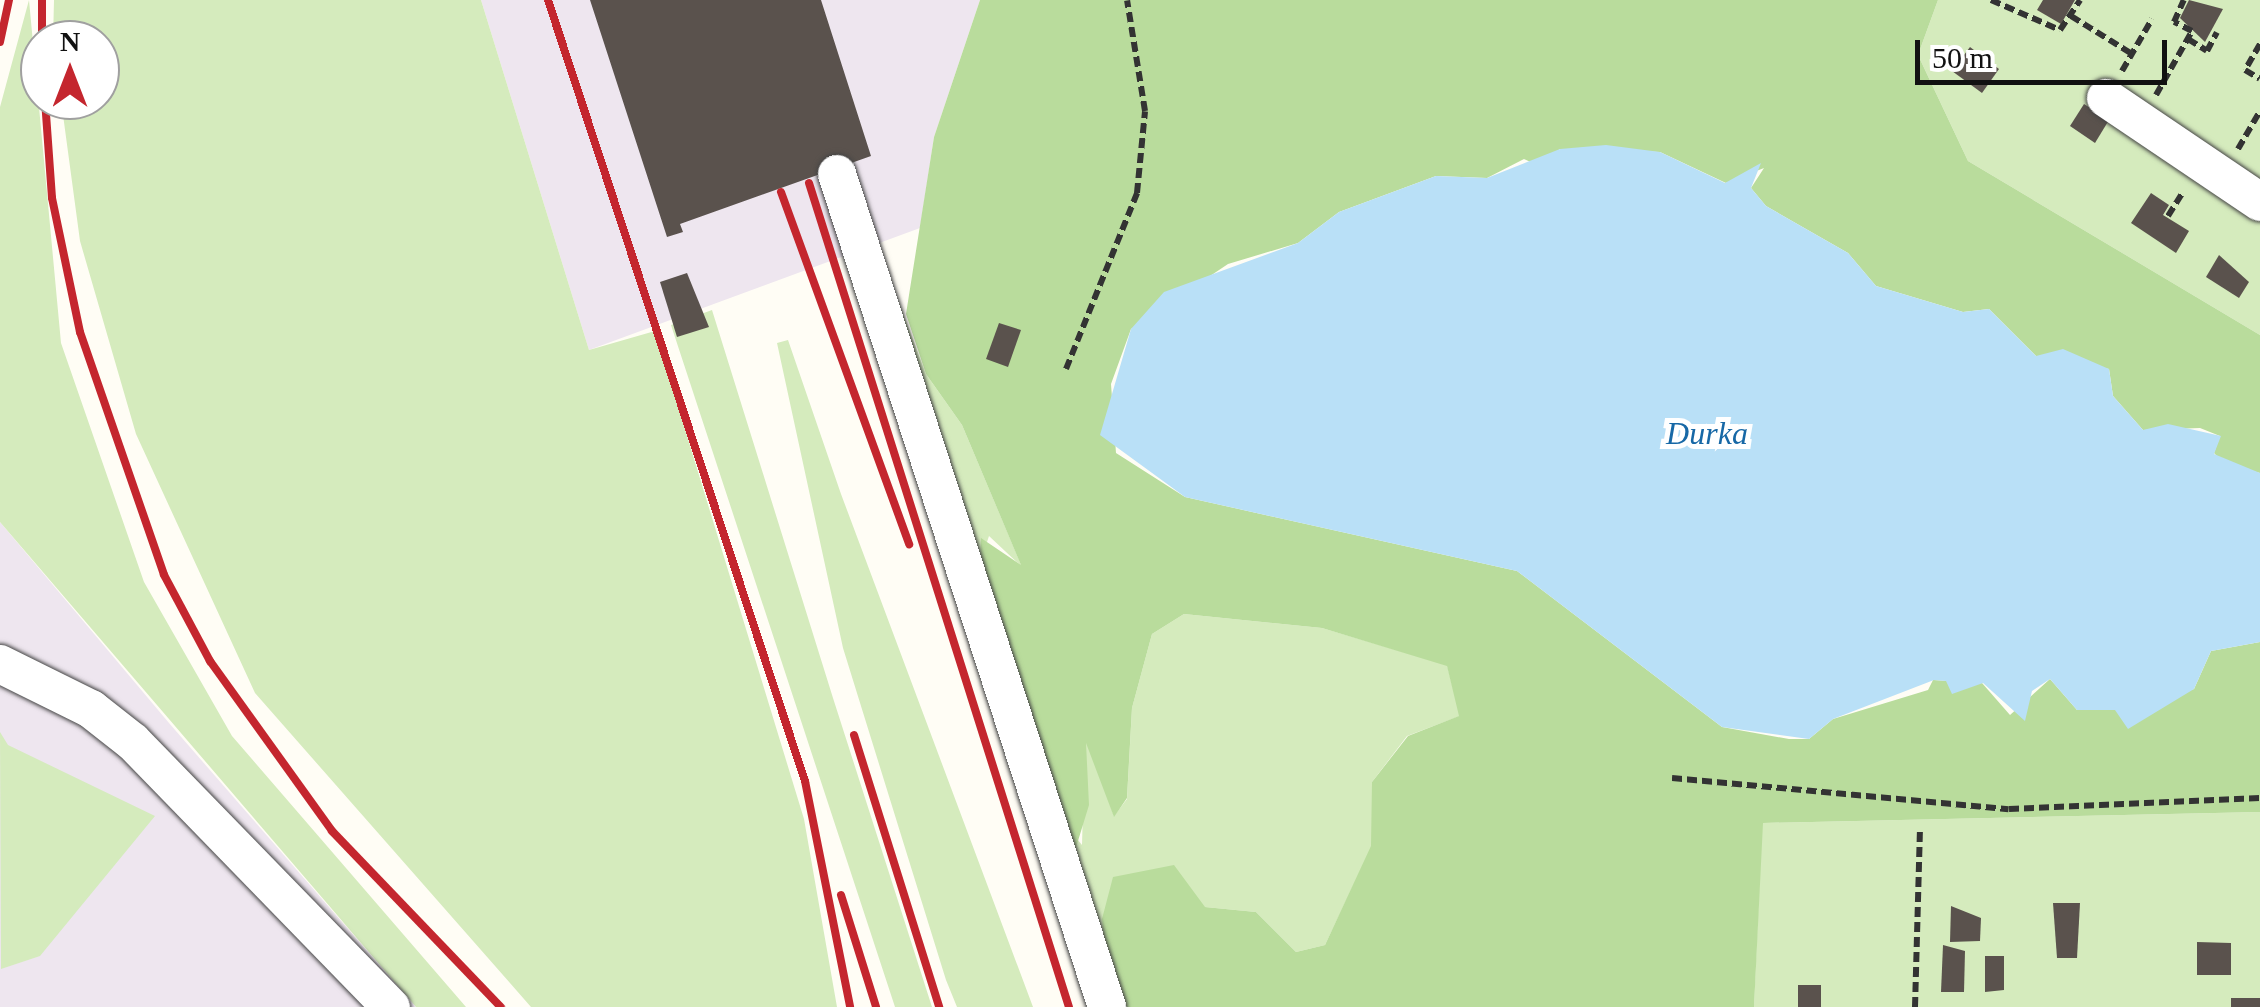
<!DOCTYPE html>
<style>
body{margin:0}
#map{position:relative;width:2260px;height:1007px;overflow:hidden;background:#fffdf5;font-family:Georgia,serif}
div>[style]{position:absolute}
.industrial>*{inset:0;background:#eee6ef}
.green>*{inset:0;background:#d5ebbd}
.forest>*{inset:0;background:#b9dc9c}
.water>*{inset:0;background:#b9e0f7}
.building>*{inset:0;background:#5a524d}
.path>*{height:6px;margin-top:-3px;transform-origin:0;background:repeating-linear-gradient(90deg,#333 0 10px,transparent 0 15px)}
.roads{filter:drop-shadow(0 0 2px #444) drop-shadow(0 0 2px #444)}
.minor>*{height:38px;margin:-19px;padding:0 19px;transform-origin:19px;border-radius:19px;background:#fff}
.rail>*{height:8px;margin:-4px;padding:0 4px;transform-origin:4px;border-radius:4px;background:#c4262e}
span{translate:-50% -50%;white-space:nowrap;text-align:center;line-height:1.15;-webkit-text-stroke:10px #fff;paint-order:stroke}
.water-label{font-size:32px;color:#1768a6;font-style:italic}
.north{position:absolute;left:20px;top:20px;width:100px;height:100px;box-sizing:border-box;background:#fff;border:2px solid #a0a0a0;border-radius:50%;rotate:0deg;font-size:28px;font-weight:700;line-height:40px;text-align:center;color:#111}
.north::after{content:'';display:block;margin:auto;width:35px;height:45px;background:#c4262e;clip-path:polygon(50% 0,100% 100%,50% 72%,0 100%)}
.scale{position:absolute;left:1915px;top:40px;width:252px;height:45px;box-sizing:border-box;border:5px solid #111;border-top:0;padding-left:12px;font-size:30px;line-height:35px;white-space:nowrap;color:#111;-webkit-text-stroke:8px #fff;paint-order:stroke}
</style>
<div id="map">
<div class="industrial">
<i style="clip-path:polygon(481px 0,980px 0,934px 137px,920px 228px,589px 350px)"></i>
<i style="clip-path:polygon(0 522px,169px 723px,416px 1007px,0 1007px)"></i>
</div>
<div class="green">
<i style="clip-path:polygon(29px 0,61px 343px,144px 582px,232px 736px,466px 1007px,416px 1007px,0 522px,0 107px)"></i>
<i style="clip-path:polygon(54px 0,481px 0,589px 350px,655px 331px,804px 819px,837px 1007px,531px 1007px,255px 693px,136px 434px,80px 241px,61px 100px,100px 100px,100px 40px,53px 40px)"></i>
<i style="clip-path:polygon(1938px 0,2260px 0,2260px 335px,1968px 161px,1918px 55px)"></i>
<i style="clip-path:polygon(886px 297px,898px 300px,926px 374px,962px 425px,1022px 567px,989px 536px,980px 563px)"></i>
<i style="clip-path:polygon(712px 310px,833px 698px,932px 1007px,895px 1007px,671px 325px)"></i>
<i style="clip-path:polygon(788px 340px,841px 494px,1033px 1007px,957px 1007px,946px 980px,843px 648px,777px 343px)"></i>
<i style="clip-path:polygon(1184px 614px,1322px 628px,1447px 665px,1460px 716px,1407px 736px,1372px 782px,1372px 846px,1325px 945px,1296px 952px,1256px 912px,1205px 907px,1107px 967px,1064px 823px,1082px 845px,1085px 735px,1114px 816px,1127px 799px,1132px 708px,1152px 634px)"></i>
<i style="clip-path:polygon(0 732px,8px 745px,155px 816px,40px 956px,1px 969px)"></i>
<i style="clip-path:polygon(2260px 812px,2260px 1007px,1754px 1007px,1762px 823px)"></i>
</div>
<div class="forest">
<i style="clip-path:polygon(980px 0,1938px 0,1918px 55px,1968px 161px,2260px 335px,2260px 473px,2225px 464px,2214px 453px,2220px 436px,2200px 428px,2143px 430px,2113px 396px,2109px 369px,2036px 356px,1989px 309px,1963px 312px,1876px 286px,1848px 253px,1766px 206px,1751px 188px,1764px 168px,1726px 183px,1660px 152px,1560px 149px,1537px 165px,1524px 159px,1487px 178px,1436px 176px,1339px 212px,1298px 243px,1228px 264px,1131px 329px,1111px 384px,1116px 453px,1185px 497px,1517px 571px,1722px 727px,1789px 739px,1809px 739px,1833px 719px,1928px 690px,1933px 680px,1982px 683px,2010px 715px,2050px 679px,2077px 710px,2116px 710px,2194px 689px,2211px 651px,2260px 642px,2260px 812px,1763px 823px,1754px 1007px,1126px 1007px,1107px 967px,1102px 919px,1113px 877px,1174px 865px,1205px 907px,1256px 912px,1296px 952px,1325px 945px,1371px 846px,1372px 782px,1408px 736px,1459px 716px,1447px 666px,1322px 628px,1184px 614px,1152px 634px,1132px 708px,1127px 798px,1114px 817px,1086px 743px,1089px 805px,1074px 854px,980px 563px,981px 538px,1021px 565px,962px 425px,926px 374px,906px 314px,934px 137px)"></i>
</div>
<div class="water">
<i style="clip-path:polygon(1606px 145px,1660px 152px,1725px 183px,1761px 163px,1751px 188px,1766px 206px,1848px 253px,1876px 286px,1963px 312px,1989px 309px,2036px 356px,2063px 349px,2109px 369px,2113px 396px,2143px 430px,2168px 424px,2221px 436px,2214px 454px,2260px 473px,2260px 642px,2211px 651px,2194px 689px,2128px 729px,2115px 710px,2077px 710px,2050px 679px,2032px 691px,2025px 721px,1983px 683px,1952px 694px,1946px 681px,1934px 680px,1833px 719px,1809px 739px,1722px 727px,1517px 571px,1185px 497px,1100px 435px,1131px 329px,1164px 292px,1298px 243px,1339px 212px,1436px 176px,1487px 178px,1560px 149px)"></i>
</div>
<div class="building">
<i style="clip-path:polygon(590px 0,821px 0,871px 156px,680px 224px,683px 232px,667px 237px)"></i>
<i style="clip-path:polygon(2043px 0,2075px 0,2061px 24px,2037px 10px)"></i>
<i style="clip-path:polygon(2189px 0,2223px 9px,2205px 42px,2180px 18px)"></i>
<i style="clip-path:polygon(1970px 47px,1999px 69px,1982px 93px,1952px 71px)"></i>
<i style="clip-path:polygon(2084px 104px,2109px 120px,2095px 143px,2070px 126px)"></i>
<i style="clip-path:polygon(2151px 193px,2169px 205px,2163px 215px,2189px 231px,2176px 253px,2131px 223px)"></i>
<i style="clip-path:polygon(2219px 255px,2249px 282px,2239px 298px,2206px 277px)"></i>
<i style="clip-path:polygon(687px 273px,709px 327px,677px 337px,660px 282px)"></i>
<i style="clip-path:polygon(999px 323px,1021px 330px,1008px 367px,986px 359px)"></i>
<i style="clip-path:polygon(2053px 903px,2080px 903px,2077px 958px,2057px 958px)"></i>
<i style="clip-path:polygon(1951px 906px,1981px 918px,1980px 941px,1950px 942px)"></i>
<i style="clip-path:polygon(2197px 942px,2231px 943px,2231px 975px,2197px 975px)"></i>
<i style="clip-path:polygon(1943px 945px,1965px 951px,1964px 992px,1941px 992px)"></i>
<i style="clip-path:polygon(1985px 956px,2004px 956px,2004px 990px,1985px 992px)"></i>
<i style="clip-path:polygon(1798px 985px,1821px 985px,1821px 1007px,1798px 1007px)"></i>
<i style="clip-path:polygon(2231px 998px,2260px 998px,2260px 1007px,2231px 1007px)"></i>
</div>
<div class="path">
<i style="left:1991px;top:0;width:75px;rotate:23.5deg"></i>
<i style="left:2060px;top:30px;width:36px;rotate:-56deg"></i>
<i style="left:2071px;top:16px;width:72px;rotate:31.9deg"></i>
<i style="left:2188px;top:39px;width:22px;rotate:32deg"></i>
<i style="left:2207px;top:51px;width:21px;rotate:-62deg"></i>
<i style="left:2260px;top:44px;width:30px;rotate:120deg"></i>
<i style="left:2245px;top:70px;width:17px;rotate:31deg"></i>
<i style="left:2122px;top:71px;width:60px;rotate:-60deg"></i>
<i style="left:2156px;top:95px;width:73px;rotate:-60.6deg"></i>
<i style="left:2192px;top:31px;width:20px;rotate:-153deg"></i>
<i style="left:2174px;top:22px;width:24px;rotate:-66deg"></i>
<i style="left:2238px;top:149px;width:44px;rotate:-59.9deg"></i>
<i style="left:2168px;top:216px;width:28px;rotate:-58deg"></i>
<i style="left:1066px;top:369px;width:190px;rotate:-68deg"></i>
<i style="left:1137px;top:193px;width:82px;rotate:-84.4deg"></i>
<i style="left:1145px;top:111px;width:112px;rotate:-99.2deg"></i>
<i style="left:1672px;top:778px;width:338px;rotate:5.3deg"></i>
<i style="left:2009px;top:809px;width:251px;rotate:-2.5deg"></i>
<i style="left:1915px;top:1007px;width:179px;rotate:-88.4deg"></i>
</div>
<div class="roads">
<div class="minor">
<i style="left:2106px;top:98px;width:186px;rotate:34deg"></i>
<i style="left:837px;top:174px;width:876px;rotate:72.04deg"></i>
<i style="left:0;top:664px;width:102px;rotate:26.3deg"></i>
<i style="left:91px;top:709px;width:53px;rotate:38.2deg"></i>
<i style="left:133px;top:742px;width:370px;rotate:45.8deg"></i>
</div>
</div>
<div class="rail">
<i style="left:42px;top:0;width:40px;rotate:90deg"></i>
<i style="left:548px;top:0;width:822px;rotate:71.79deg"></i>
<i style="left:805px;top:781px;width:230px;rotate:78.7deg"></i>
<i style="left:0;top:42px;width:43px;rotate:-77.9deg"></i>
<i style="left:45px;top:100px;width:98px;rotate:85.9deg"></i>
<i style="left:52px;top:198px;width:137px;rotate:78.2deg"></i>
<i style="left:80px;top:332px;width:257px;rotate:70.9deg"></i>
<i style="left:164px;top:575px;width:98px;rotate:61.9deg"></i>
<i style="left:210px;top:661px;width:209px;rotate:54.3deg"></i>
<i style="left:332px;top:831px;width:244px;rotate:46.2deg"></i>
<i style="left:809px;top:183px;width:864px;rotate:72.49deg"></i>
<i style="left:781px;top:192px;width:375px;rotate:70deg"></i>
<i style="left:854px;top:735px;width:285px;rotate:72.6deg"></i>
<i style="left:841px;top:895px;width:117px;rotate:72.6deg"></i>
</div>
<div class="water-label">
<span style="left:1707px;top:433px">Durka</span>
</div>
<div class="north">N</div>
<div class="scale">50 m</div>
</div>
